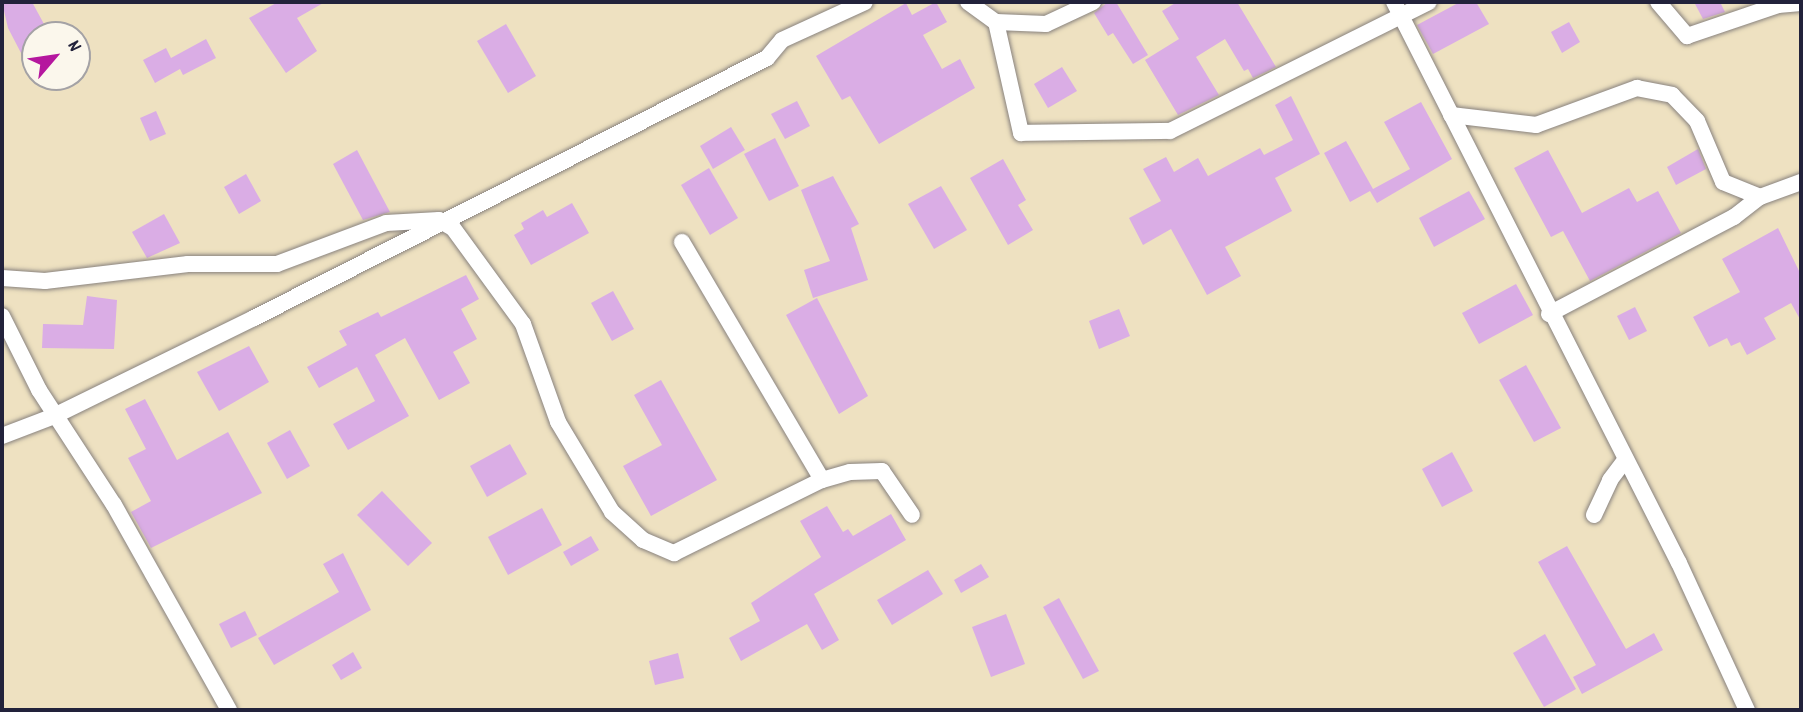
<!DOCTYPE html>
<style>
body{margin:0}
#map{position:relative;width:1803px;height:712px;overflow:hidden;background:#eee1c1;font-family:Dekko,sans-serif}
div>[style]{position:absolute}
.building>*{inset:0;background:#daade5}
.roads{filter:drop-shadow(0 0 2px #88827e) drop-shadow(0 0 2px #88827e)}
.street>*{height:16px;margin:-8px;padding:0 8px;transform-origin:8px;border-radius:8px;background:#fff}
span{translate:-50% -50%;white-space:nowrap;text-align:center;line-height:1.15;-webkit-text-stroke:6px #fbf7ec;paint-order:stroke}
.frame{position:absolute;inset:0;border:4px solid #22223b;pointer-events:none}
.north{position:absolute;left:21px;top:21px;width:70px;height:70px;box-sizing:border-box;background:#fbf7ec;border:2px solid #a4a2a5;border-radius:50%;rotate:61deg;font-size:19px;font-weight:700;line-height:28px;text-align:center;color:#22223b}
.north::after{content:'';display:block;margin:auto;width:24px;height:32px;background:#b5179e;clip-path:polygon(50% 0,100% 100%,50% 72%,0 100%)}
</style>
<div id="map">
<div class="building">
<i style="clip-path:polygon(2px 2px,32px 2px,50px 35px,35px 35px,35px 45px,21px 53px,8px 28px)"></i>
<i style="clip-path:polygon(278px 2px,325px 2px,297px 18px,317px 51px,286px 73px,249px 18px)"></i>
<i style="clip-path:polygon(936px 2px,947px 22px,923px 35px,942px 69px,960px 59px,975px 88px,879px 144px,850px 96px,842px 100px,816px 56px,906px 3px,912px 15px)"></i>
<i style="clip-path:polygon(1108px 2px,1116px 2px,1148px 55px,1133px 64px,1113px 33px,1108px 36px,1094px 13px)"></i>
<i style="clip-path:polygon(1177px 2px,1237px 2px,1276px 67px,1253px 78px,1248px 69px,1244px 71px,1225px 39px,1196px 57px,1219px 95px,1178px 115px,1145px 60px,1179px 39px,1162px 11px)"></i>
<i style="clip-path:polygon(1460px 2px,1476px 2px,1489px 24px,1433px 54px,1417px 25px)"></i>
<i style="clip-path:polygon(1694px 2px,1720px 2px,1725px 12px,1703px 19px)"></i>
<i style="clip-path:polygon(1569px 22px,1580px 42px,1562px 53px,1551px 32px)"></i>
<i style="clip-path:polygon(506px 24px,536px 76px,508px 93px,477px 41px)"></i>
<i style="clip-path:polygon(206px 39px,216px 58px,183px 75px,180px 69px,155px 83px,143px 60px,166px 48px,171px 58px)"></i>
<i style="clip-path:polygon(1062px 67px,1077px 91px,1048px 108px,1034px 84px)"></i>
<i style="clip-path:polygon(1291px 96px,1320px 154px,1275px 178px,1292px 211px,1225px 247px,1241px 276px,1207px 295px,1171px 229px,1143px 245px,1129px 218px,1161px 201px,1143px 169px,1166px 157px,1174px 172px,1198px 158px,1208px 176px,1260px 148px,1264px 155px,1293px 140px,1275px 105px)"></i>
<i style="clip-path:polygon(797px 101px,810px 126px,785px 139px,771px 114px)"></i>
<i style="clip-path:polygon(1421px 102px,1452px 159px,1377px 203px,1370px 191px,1350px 202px,1324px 153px,1346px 141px,1373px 189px,1410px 169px,1384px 122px)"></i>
<i style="clip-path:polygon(156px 111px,166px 134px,150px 141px,140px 118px)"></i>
<i style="clip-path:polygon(731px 127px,745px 150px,713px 169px,700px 146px)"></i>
<i style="clip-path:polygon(775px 138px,799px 186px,769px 201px,744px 154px)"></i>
<i style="clip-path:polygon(1698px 149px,1706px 169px,1676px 185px,1667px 167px)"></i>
<i style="clip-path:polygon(357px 150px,390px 212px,363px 220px,333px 164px)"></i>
<i style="clip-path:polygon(1548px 150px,1582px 213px,1629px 188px,1637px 202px,1658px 191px,1681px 233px,1590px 281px,1563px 231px,1551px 237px,1514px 168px)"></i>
<i style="clip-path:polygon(1003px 159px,1026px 200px,1018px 205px,1033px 230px,1008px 245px,970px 178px)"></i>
<i style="clip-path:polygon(709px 168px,738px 218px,710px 235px,681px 185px)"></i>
<i style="clip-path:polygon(246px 174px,261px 201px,239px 214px,224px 187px)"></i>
<i style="clip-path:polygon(833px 176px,859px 224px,851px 228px,868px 280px,813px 298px,804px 270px,830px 261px,801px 190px)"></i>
<i style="clip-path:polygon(941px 186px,967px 230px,934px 249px,908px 204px)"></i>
<i style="clip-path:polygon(1469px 191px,1485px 219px,1434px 247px,1419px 218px)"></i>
<i style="clip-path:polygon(572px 203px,589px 233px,531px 265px,514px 235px,524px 229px,521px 223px,543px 210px,547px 217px)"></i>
<i style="clip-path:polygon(164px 214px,180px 243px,147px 258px,132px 232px)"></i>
<i style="clip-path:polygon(1778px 228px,1801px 275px,1801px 321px,1791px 303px,1764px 318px,1776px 339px,1747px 355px,1740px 342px,1731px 346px,1727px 338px,1709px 347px,1693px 317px,1740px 292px,1722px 259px)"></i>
<i style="clip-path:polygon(466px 275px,479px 299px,461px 309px,477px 339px,453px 352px,470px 383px,439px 400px,405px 338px,375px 355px,409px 416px,348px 450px,333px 424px,375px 401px,357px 367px,319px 388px,307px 367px,347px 345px,339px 331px,378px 312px,381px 317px)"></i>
<i style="clip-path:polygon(1516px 284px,1533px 315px,1479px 344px,1462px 313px)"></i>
<i style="clip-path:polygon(613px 291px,634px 329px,612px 341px,591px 303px)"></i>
<i style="clip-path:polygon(87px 296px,117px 300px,114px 349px,42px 348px,43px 324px,83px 325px)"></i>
<i style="clip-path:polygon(817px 298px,868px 396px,839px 414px,786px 315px)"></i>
<i style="clip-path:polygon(1635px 307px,1647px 331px,1629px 340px,1617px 316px)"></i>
<i style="clip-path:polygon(1119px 309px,1130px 336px,1099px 349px,1089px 321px)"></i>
<i style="clip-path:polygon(249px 346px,269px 382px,219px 411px,197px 372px)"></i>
<i style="clip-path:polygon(1526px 365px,1561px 428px,1534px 442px,1499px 380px)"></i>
<i style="clip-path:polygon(661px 380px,717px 480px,651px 516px,623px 466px,662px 445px,634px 395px)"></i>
<i style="clip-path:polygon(145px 399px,177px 460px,228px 432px,262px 493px,151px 548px,131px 512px,151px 501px,128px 458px,146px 449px,125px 409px)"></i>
<i style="clip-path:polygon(290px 430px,310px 466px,287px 479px,267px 443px)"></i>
<i style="clip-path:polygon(510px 444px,527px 474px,487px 497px,470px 466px)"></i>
<i style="clip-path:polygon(1452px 452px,1473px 491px,1442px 507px,1422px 469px)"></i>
<i style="clip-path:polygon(382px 491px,432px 543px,408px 566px,357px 515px)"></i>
<i style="clip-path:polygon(827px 506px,843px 532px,848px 529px,853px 536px,891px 514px,906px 540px,814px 594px,839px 640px,822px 650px,807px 624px,741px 661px,729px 638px,760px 621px,751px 603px,821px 557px,800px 521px)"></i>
<i style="clip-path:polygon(542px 508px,562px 545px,508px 575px,488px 537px)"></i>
<i style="clip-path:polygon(591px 536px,599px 550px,571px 566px,563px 552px)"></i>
<i style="clip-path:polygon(1567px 546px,1626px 649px,1654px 633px,1663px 650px,1582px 694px,1573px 677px,1596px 665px,1538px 562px)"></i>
<i style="clip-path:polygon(343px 553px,371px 610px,274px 665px,258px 638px,339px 592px,323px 564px)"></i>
<i style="clip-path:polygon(981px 564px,989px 577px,961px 593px,954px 580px)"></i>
<i style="clip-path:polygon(928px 570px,943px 594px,892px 625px,877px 600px)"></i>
<i style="clip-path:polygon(1059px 598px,1099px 671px,1083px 679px,1043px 607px)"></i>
<i style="clip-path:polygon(245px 611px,257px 635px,231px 648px,219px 624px)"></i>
<i style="clip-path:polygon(1006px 614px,1025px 664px,991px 677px,972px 627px)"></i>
<i style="clip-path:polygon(1545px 634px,1576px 689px,1544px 707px,1513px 653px)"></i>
<i style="clip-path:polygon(353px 652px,362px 668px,341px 680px,332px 665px)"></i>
<i style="clip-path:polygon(678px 653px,684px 678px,655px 685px,649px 661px)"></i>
</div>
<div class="roads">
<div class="street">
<i style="left:968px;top:2px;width:34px;rotate:36deg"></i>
<i style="left:996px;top:22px;width:114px;rotate:77.3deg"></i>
<i style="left:1021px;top:133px;width:149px;rotate:-0.8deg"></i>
<i style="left:1170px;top:131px;width:289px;rotate:-26.5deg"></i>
<i style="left:1394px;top:2px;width:629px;rotate:63.07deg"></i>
<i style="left:1679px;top:563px;width:162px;rotate:65.2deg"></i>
<i style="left:1658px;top:2px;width:45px;rotate:49.5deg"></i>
<i style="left:1687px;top:36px;width:96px;rotate:-18.8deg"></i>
<i style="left:1778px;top:5px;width:23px;rotate:-5deg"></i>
<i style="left:996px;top:22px;width:50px;rotate:2.3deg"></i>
<i style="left:1046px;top:24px;width:52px;rotate:-25.1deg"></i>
<i style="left:1451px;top:115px;width:86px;rotate:6.7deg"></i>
<i style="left:1536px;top:125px;width:108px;rotate:-20.1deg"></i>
<i style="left:1637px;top:88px;width:36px;rotate:11deg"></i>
<i style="left:1672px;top:95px;width:36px;rotate:46deg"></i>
<i style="left:1697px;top:121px;width:66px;rotate:66.9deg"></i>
<i style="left:1723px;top:182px;width:40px;rotate:22deg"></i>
<i style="left:682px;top:242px;width:276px;rotate:59.5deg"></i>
<i style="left:2px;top:278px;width:43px;rotate:4deg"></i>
<i style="left:45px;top:281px;width:144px;rotate:-6.8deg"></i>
<i style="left:188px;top:264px;width:89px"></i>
<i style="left:277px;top:264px;width:116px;rotate:-20.6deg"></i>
<i style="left:386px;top:223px;width:53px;rotate:-3.2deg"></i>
<i style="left:439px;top:220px;width:16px;rotate:30deg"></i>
<i style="left:453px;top:228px;width:119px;rotate:53.9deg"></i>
<i style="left:523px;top:324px;width:104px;rotate:70.3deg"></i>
<i style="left:558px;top:422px;width:105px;rotate:59deg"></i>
<i style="left:612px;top:512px;width:42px;rotate:42.1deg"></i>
<i style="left:643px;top:540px;width:34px;rotate:23deg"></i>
<i style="left:674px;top:553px;width:165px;rotate:-26.3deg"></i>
<i style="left:822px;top:480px;width:29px;rotate:-16deg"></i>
<i style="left:850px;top:472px;width:32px;rotate:-2deg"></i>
<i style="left:882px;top:471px;width:53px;rotate:55.7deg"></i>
<i style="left:1549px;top:314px;width:209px;rotate:-27.7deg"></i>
<i style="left:1734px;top:217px;width:33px;rotate:-38deg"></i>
<i style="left:1760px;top:197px;width:44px;rotate:-20.1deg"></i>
<i style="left:2px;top:316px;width:83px;rotate:63.4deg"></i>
<i style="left:39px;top:390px;width:137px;rotate:56.9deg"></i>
<i style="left:114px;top:505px;width:235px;rotate:60.7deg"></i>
<i style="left:2px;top:436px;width:56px;rotate:-21deg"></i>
<i style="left:54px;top:416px;width:223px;rotate:-26.1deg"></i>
<i style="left:254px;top:318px;width:575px;rotate:-26.88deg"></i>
<i style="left:767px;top:58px;width:23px;rotate:-50deg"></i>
<i style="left:782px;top:40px;width:91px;rotate:-24.6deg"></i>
<i style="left:1594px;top:515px;width:38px;rotate:-65deg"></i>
<i style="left:1610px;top:480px;width:26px;rotate:-53deg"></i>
</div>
</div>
<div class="frame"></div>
<div class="north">N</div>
</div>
